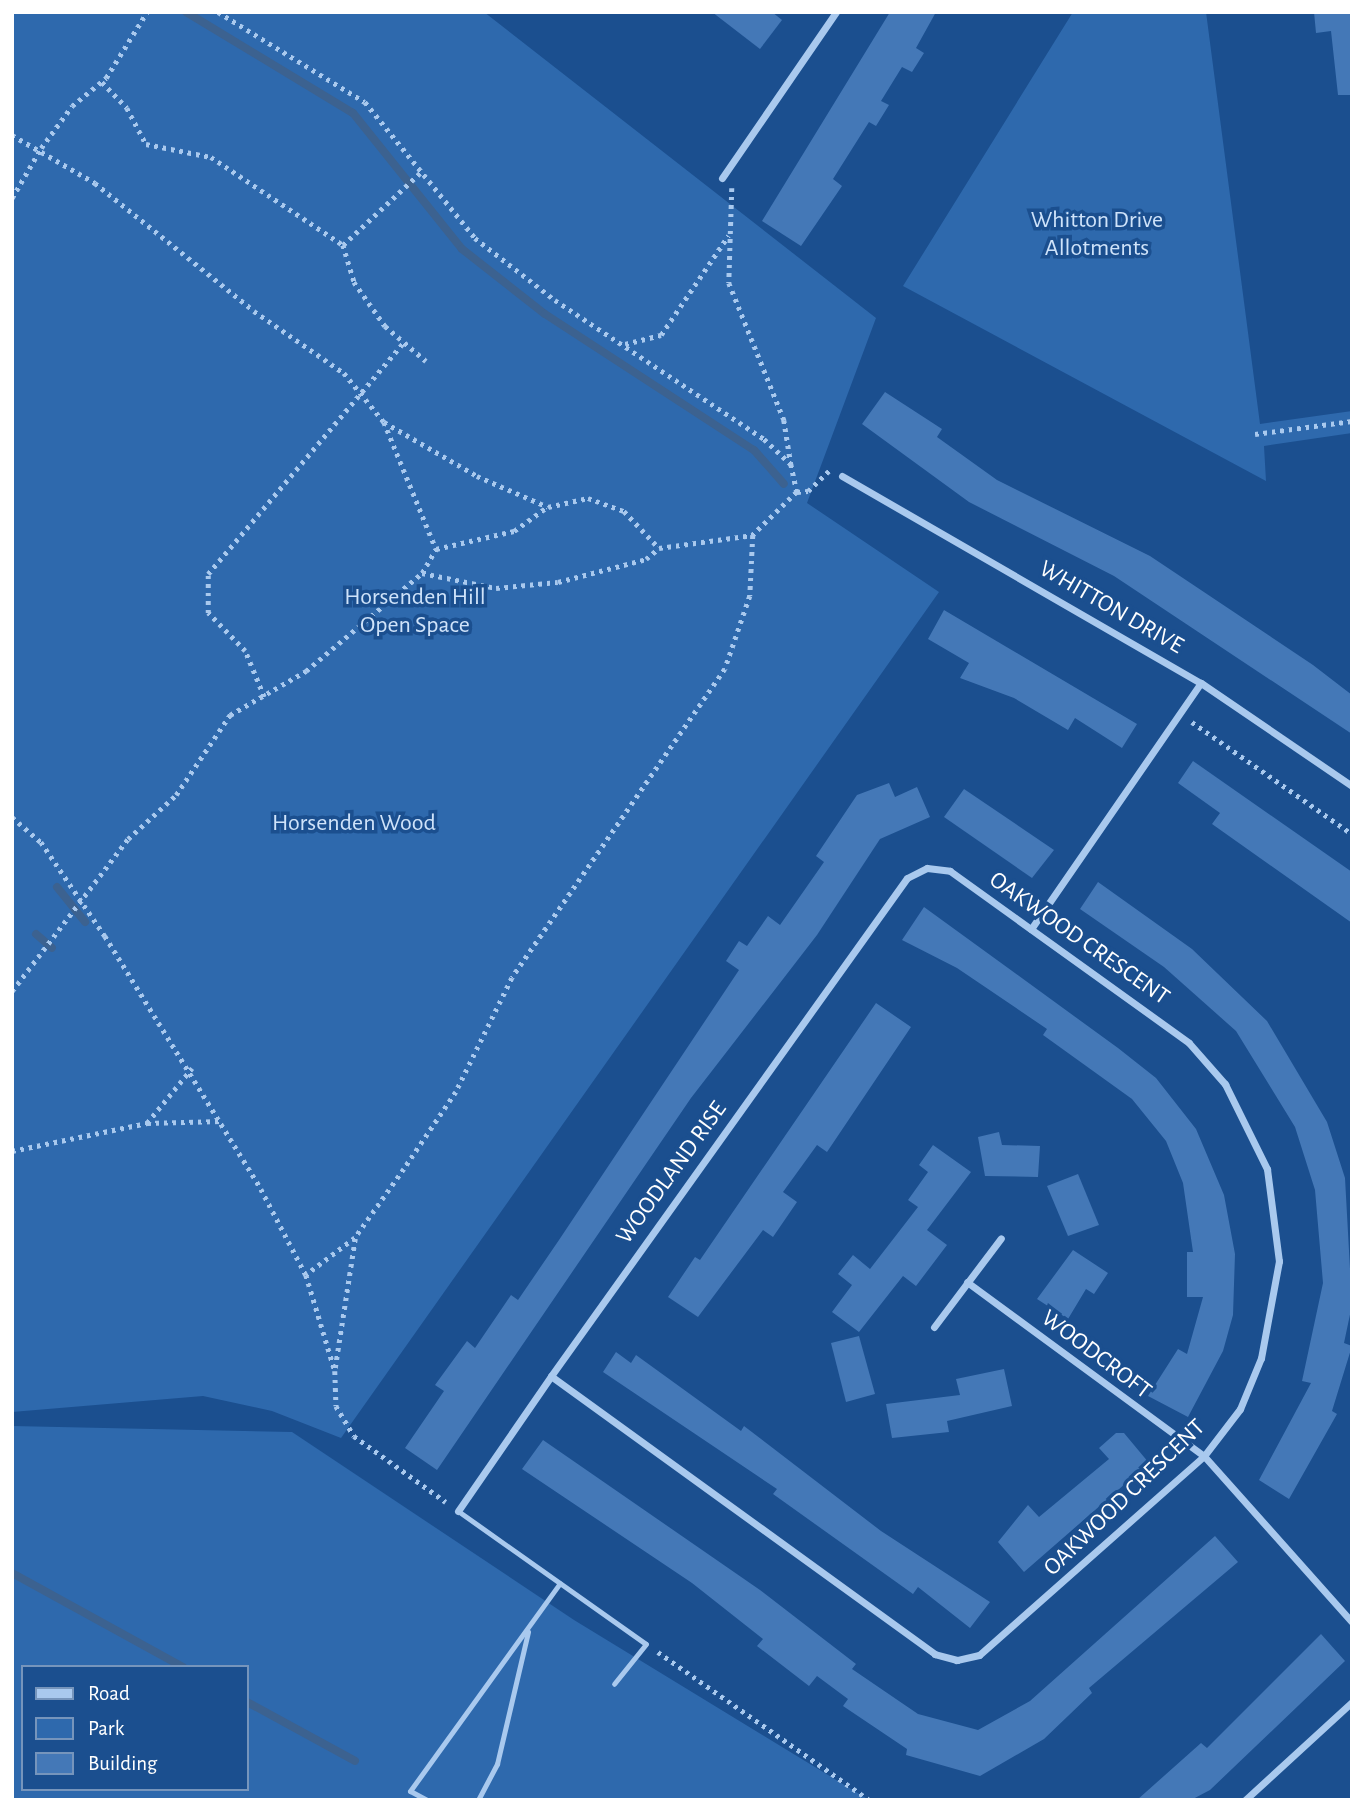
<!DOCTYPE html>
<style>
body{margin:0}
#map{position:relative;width:1364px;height:1812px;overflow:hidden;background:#1b4f8f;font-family:"Alegreya Sans",sans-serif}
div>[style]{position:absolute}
.green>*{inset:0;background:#2e69ad}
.stream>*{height:8px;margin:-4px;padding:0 4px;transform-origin:4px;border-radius:4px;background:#3c6290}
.building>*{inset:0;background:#4478b7}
.path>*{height:4.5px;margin-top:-2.25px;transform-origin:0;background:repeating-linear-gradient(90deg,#a9c9ee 0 3.5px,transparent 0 8.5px)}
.lane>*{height:5px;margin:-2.5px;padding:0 2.5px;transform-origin:2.5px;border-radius:2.5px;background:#a9c9ee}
.street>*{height:7px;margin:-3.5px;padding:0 3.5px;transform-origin:3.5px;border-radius:3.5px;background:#a9c9ee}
span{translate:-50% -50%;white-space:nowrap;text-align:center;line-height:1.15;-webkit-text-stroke:7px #1b4f8f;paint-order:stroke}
.park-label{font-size:24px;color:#cfe3fa}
.street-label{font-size:24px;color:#fff}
.frame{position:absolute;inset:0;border:14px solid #fff;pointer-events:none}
.legend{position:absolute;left:21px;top:1665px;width:228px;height:126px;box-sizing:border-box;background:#1b4f8f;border:2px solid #7695bc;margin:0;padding:9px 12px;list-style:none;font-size:21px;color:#fff}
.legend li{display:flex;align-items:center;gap:14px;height:35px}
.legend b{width:35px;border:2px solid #7695bc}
</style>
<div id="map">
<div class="green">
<i style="clip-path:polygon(12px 12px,484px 12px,876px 318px,807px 503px,939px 592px,341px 1438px,272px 1411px,203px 1396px,12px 1412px)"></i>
<i style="clip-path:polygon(1073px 12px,1206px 12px,1260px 424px,1352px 411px,1352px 433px,1264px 446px,1266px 481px,903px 286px)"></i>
<i style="clip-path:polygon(evenodd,12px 1426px,292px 1432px,574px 1620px,869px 1800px,12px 1800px,12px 1426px,23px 1667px,247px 1667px,247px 1789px,23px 1789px,23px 1667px)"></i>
</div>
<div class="stream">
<i style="left:186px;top:12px;width:195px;rotate:31.2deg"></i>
<i style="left:353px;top:113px;width:174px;rotate:51.3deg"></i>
<i style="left:462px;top:249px;width:105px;rotate:38.1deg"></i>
<i style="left:545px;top:314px;width:249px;rotate:33.1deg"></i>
<i style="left:754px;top:450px;width:45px;rotate:48.6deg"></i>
<i style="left:57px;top:887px;width:45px;rotate:51.3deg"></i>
<i style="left:36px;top:934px;width:21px;rotate:41deg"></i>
<i style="left:12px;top:1573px;width:195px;rotate:28.8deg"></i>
<i style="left:247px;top:1702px;width:123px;rotate:28.6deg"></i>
</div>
<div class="building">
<i style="clip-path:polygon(712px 12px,772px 12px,782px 20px,760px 49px)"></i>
<i style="clip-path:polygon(890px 12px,936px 12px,916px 48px,924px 53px,912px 72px,902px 67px,881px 101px,889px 105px,876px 126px,869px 122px,833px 179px,842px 186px,801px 246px,762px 221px)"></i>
<i style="clip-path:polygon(1314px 12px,1352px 12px,1352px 95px,1338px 95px,1331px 31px,1316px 33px)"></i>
<i style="clip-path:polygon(885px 392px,942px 429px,937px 437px,997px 480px,1150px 556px,1313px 665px,1352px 695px,1352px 734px,1114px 576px,969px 502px,862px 424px)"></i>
<i style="clip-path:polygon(944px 610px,1137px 724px,1122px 748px,1075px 718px,1068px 730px,1014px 698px,960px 678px,969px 663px,928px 639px)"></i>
<i style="clip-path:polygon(1193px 761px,1352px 872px,1352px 923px,1212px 824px,1220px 813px,1178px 783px)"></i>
<i style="clip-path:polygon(889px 783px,895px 797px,917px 787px,930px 817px,880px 839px,817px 935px,691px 1098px,437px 1470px,405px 1448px,444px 1391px,435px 1385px,467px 1341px,475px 1348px,511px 1295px,518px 1300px,559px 1240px,739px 970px,726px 961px,739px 941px,747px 946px,768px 916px,780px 925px,824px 862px,816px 856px,857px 795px)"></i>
<i style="clip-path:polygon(964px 789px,1054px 850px,1032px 878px,944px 817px)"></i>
<i style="clip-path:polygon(1098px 882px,1192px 949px,1267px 1021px,1327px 1122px,1345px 1178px,1352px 1305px,1344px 1343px,1352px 1346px,1332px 1411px,1337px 1414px,1289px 1499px,1259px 1480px,1311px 1383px,1302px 1381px,1323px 1283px,1315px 1190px,1295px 1127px,1236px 1031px,1164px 967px,1080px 909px)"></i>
<i style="clip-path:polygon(924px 907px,1118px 1048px,1156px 1078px,1196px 1129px,1224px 1195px,1235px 1254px,1233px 1315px,1223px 1351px,1188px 1417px,1148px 1396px,1178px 1349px,1187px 1354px,1203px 1297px,1187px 1297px,1187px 1252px,1193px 1252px,1183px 1183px,1166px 1141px,1132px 1099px,1043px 1035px,1047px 1029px,957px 968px,902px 940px)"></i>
<i style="clip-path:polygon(876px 1003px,911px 1027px,827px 1152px,817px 1145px,783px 1192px,797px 1202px,773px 1237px,763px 1230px,698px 1317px,668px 1297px,695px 1257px,700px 1260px)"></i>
<i style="clip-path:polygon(999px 1132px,1002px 1145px,1040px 1146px,1038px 1177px,985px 1176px,978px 1137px)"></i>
<i style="clip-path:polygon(933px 1145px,971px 1172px,927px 1230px,947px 1245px,916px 1286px,903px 1276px,859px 1332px,832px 1312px,852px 1285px,838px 1274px,853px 1255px,870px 1269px,918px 1207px,908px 1200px,928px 1172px,919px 1165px)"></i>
<i style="clip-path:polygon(1078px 1174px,1099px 1225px,1068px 1236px,1047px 1186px)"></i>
<i style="clip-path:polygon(1073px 1250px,1108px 1273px,1094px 1294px,1086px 1289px,1068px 1319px,1037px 1299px)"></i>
<i style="clip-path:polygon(859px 1336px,875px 1394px,846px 1402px,831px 1343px)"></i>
<i style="clip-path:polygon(616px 1352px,631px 1363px,636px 1355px,741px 1431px,744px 1426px,881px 1531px,990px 1602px,970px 1628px,918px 1587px,913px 1594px,773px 1494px,777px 1489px,603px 1372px)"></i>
<i style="clip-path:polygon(1004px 1369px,1012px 1406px,947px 1421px,949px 1432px,892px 1438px,886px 1404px,960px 1395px,956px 1379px)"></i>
<i style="clip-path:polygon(1116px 1433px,1124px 1433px,1149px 1463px,1024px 1572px,998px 1542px,1028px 1505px,1039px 1517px,1109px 1459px,1099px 1448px)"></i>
<i style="clip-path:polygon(543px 1440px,760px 1590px,856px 1664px,852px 1669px,918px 1714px,978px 1730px,1030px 1701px,1215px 1536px,1238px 1562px,1089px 1688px,1092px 1693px,1044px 1739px,980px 1776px,906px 1755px,907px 1749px,843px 1706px,848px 1699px,817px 1676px,809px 1686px,757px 1646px,763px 1639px,692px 1583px,522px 1469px)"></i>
<i style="clip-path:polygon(1321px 1634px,1345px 1661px,1210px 1790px,1191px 1800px,1137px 1800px,1201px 1743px,1207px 1748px)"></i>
</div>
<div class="path">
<i style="left:218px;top:12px;width:172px;rotate:31.5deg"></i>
<i style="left:365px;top:102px;width:175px;rotate:51deg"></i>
<i style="left:475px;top:238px;width:101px;rotate:37.8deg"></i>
<i style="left:555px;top:300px;width:251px;rotate:33.6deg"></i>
<i style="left:764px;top:439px;width:37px;rotate:43deg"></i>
<i style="left:791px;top:464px;width:29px;rotate:78deg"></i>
<i style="left:797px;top:492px;width:62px;rotate:135.7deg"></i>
<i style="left:753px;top:535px;width:61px;rotate:92.8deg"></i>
<i style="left:750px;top:596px;width:77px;rotate:108.9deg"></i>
<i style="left:725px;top:669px;width:375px;rotate:124.6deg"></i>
<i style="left:512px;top:978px;width:127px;rotate:116.2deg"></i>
<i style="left:456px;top:1092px;width:93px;rotate:124deg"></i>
<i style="left:404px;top:1169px;width:85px;rotate:125.4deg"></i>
<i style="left:355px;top:1238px;width:61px;rotate:142.9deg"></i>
<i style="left:102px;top:82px;width:36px;rotate:46deg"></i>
<i style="left:127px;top:108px;width:41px;rotate:62.2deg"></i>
<i style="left:146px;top:144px;width:66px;rotate:11.3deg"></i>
<i style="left:211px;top:157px;width:159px;rotate:33.7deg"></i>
<i style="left:343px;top:245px;width:107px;rotate:-43.1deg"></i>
<i style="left:12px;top:135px;width:96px;rotate:30deg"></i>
<i style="left:95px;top:183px;width:204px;rotate:38.8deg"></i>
<i style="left:254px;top:311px;width:109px;rotate:34.6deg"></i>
<i style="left:344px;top:373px;width:63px;rotate:50.8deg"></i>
<i style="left:384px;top:422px;width:108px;rotate:30.1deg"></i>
<i style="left:477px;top:476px;width:77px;rotate:23.6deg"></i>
<i style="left:548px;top:507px;width:41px;rotate:-12.7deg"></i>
<i style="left:588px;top:498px;width:38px;rotate:20deg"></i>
<i style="left:624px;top:511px;width:51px;rotate:46.6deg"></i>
<i style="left:732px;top:188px;width:95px;rotate:91.8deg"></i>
<i style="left:729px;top:283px;width:148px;rotate:68.1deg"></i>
<i style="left:784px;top:420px;width:45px;rotate:81deg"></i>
<i style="left:12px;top:198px;width:58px;rotate:-59.9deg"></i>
<i style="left:41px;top:148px;width:52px;rotate:-53.6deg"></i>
<i style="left:72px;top:106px;width:44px;rotate:-39.5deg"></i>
<i style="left:106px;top:78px;width:78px;rotate:-58.2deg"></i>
<i style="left:343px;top:245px;width:39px;rotate:73deg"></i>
<i style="left:354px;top:282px;width:54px;rotate:54.8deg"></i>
<i style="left:385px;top:326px;width:54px;rotate:40.5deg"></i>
<i style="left:625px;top:344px;width:37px;rotate:-14deg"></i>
<i style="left:661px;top:335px;width:120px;rotate:-55.9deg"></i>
<i style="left:384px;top:422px;width:137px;rotate:67.7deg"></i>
<i style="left:1255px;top:434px;width:98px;rotate:-7.6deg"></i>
<i style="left:797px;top:492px;width:11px;rotate:-5deg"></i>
<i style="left:808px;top:491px;width:29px;rotate:-44deg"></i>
<i style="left:422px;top:573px;width:76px;rotate:11.5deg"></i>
<i style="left:496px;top:588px;width:62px;rotate:-5.5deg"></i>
<i style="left:558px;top:582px;width:91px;rotate:-14.6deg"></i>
<i style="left:646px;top:559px;width:17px;rotate:-40deg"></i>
<i style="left:659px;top:548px;width:95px;rotate:-7.9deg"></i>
<i style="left:264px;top:697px;width:50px;rotate:-112.4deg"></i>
<i style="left:245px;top:651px;width:53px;rotate:-134.2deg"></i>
<i style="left:208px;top:613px;width:39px;rotate:-90deg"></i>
<i style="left:208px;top:574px;width:304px;rotate:-49.8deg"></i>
<i style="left:1192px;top:722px;width:195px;rotate:35deg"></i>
<i style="left:12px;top:817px;width:38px;rotate:41deg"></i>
<i style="left:41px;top:842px;width:114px;rotate:55.8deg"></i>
<i style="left:105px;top:936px;width:297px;rotate:58.3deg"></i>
<i style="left:261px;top:1189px;width:97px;rotate:62.4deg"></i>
<i style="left:306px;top:1275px;width:100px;rotate:73.2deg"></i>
<i style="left:335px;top:1371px;width:35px;rotate:88deg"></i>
<i style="left:336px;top:1406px;width:35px;rotate:59deg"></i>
<i style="left:354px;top:1436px;width:113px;rotate:35.7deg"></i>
<i style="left:12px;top:991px;width:191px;rotate:-52.7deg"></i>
<i style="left:128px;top:839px;width:65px;rotate:-42.5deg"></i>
<i style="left:176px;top:795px;width:97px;rotate:-56deg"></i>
<i style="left:230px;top:715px;width:88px;rotate:-30.1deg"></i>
<i style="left:306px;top:671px;width:152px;rotate:-40.2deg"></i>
<i style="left:422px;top:573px;width:28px;rotate:-60deg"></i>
<i style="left:436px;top:549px;width:80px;rotate:-13deg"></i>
<i style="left:514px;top:531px;width:41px;rotate:-36deg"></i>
<i style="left:147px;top:1123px;width:71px;rotate:-50.7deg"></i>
<i style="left:12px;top:1151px;width:138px;rotate:-11.7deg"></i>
<i style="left:147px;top:1123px;width:75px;rotate:-1.5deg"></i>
<i style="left:335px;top:1368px;width:131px;rotate:-81.2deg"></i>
<i style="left:658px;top:1652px;width:258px;rotate:35deg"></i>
</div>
<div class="lane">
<i style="left:458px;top:1511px;width:230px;rotate:35.3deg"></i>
<i style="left:646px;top:1644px;width:51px;rotate:128.7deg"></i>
<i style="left:427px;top:1800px;width:19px;rotate:-152deg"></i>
<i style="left:410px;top:1791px;width:256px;rotate:-54.2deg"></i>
<i style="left:478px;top:1800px;width:41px;rotate:-62.2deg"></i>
<i style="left:497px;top:1764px;width:136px;rotate:-76.8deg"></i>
</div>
<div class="street">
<i style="left:722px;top:178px;width:201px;rotate:-55.5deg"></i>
<i style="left:842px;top:476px;width:414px;rotate:30deg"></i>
<i style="left:1201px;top:683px;width:183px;rotate:34.3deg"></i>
<i style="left:1031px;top:929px;width:299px;rotate:-55.4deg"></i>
<i style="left:967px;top:1282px;width:294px;rotate:36.3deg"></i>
<i style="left:1204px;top:1456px;width:222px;rotate:48.3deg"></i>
<i style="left:934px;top:1327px;width:111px;rotate:-53deg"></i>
<i style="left:458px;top:1511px;width:164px;rotate:-55.4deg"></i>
<i style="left:551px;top:1376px;width:612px;rotate:-54.44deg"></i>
<i style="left:907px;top:878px;width:22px;rotate:-27deg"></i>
<i style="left:927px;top:868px;width:23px;rotate:7deg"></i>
<i style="left:950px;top:871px;width:294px;rotate:35.7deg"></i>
<i style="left:1189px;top:1043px;width:55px;rotate:48.7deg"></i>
<i style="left:1225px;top:1084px;width:95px;rotate:63.7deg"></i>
<i style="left:1267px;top:1169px;width:93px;rotate:82.6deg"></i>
<i style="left:1279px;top:1261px;width:99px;rotate:100.5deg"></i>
<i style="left:1261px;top:1358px;width:55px;rotate:112.4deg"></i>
<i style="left:1240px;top:1409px;width:59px;rotate:127.5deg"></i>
<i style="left:1204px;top:1456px;width:300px;rotate:138.5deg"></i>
<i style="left:979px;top:1655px;width:23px;rotate:167deg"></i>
<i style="left:957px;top:1660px;width:23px;rotate:-165deg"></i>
<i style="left:935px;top:1654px;width:474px;rotate:-144.1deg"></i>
<i style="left:1245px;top:1800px;width:145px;rotate:-42.5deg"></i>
</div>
<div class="park-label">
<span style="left:1097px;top:235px">Whitton Drive<br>Allotments</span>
<span style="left:415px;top:612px">Horsenden Hill<br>Open Space</span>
<span style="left:354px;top:824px">Horsenden Wood</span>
</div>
<div class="street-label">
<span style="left:1111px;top:608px;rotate:30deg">WHITTON DRIVE</span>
<span style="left:1079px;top:939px;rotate:35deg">OAKWOOD CRESCENT</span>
<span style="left:672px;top:1173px;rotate:-54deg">WOODLAND RISE</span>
<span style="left:1096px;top:1355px;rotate:37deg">WOODCROFT</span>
<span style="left:1125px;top:1498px;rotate:-44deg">OAKWOOD CRESCENT</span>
</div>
<div class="frame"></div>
<ul class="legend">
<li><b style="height:9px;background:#a9c9ee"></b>Road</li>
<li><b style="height:19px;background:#2e69ad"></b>Park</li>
<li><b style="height:19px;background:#4478b7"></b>Building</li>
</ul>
</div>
